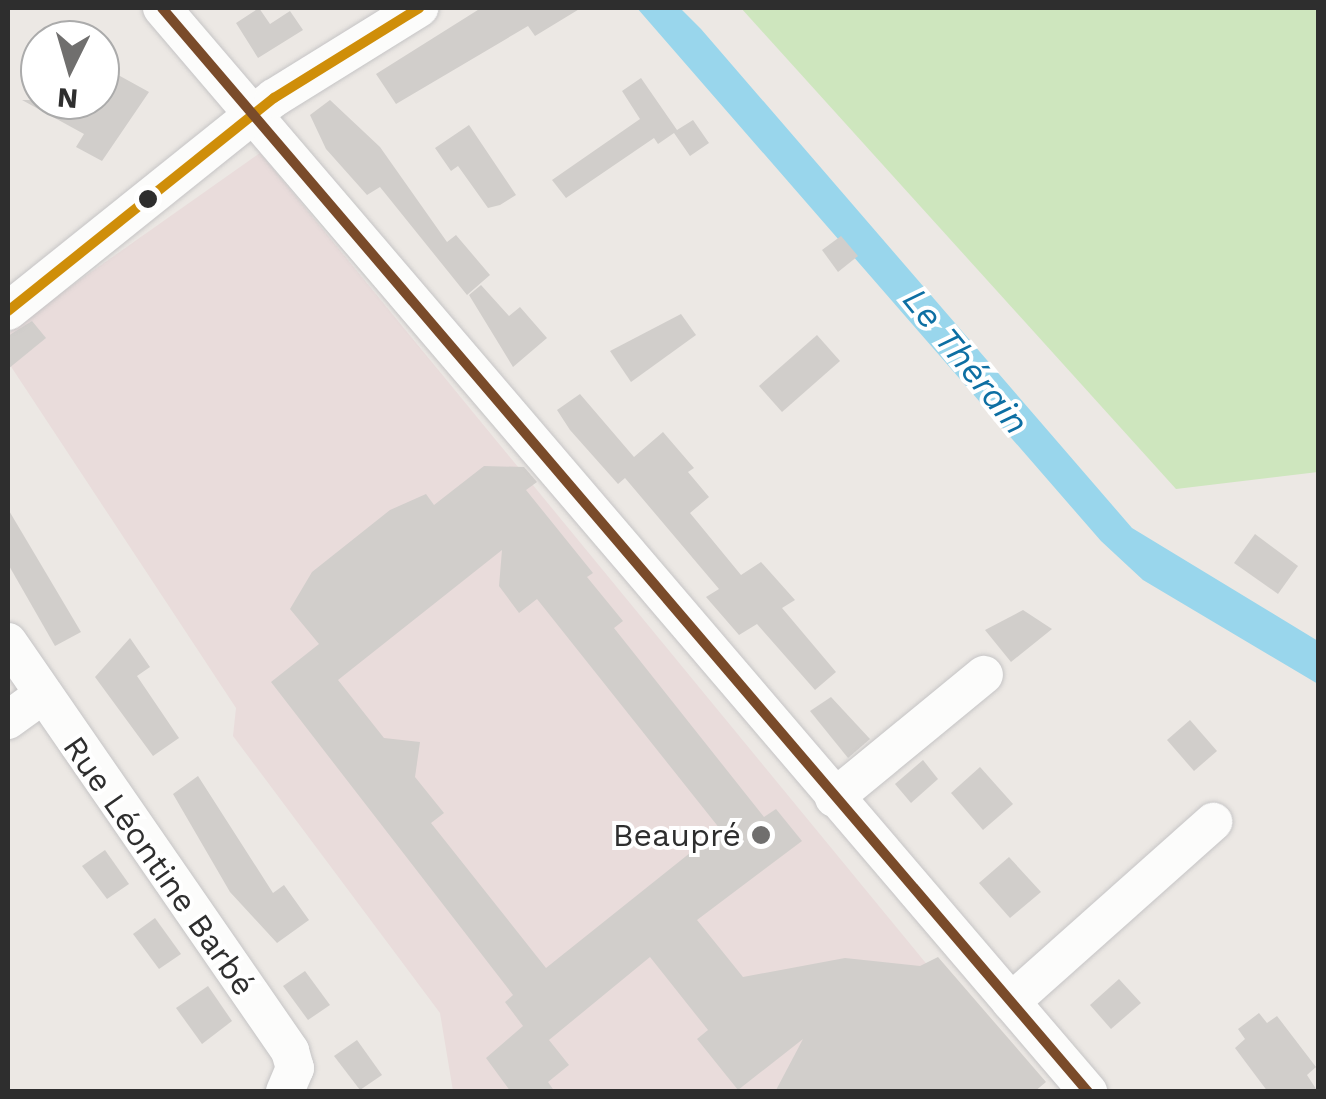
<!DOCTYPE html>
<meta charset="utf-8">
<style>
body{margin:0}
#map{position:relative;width:1326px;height:1099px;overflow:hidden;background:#ece8e4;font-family:"Work Sans",sans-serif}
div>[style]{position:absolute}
.medical>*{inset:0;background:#e9dcdb}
.green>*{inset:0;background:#cee6be}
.water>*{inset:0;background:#99d6ec}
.building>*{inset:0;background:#d1cecb}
.roads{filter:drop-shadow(0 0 2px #c5c4c5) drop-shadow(0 0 2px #c5c4c5)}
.minor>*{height:38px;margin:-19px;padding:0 19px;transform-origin:19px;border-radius:19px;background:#fcfcfb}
.bus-1>*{height:10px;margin:-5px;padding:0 5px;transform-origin:5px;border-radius:5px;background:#cf8e09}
.bus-2>*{height:10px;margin:-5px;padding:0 5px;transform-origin:5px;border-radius:5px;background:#7a4b2a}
.dots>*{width:28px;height:28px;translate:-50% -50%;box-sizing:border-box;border:5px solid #fff;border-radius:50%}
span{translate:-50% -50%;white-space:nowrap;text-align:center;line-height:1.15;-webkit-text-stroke:8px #fff;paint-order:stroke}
.poi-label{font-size:32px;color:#2e2e2e}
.right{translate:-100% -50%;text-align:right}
.street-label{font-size:32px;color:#2e2e2e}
.water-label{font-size:35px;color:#0d6fa3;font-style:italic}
.frame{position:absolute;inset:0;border:10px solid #2e2e2e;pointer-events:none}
.north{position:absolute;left:20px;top:20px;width:100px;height:100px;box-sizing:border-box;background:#fff;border:2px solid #ababab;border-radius:50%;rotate:185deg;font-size:28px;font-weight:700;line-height:40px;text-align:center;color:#2e2e2e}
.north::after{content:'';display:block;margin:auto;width:35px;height:45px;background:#706f6e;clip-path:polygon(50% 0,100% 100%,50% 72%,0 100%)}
</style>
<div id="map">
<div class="medical">
<i style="clip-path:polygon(260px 153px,1031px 1091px,453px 1091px,440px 1013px,233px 736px,236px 708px,8px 362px,8px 334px,33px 313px)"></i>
</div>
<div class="green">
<i style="clip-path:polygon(741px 8px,1318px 8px,1318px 472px,1176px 489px)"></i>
</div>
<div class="water">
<i style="clip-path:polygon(637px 8px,680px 8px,701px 29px,1132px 528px,1318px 641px,1318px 684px,1143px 580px,1101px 541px)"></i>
</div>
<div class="building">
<i style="clip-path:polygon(259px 8px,270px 24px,290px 11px,303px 30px,258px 58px,236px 23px)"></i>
<i style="clip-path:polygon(481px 8px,581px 8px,535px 36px,528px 26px,396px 104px,376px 74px)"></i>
<i style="clip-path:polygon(100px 65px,149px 92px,102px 161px,76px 147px,84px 134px,22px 100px,100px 100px)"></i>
<i style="clip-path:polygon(641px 78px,677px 130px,693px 120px,709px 143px,690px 156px,674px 133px,658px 144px,654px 138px,566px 198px,552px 180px,640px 119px,622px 91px)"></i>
<i style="clip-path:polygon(330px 100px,380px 147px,447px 242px,456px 235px,490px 275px,467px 295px,380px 187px,367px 195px,326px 149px,310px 115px)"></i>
<i style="clip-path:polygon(469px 125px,516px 195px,500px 205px,488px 208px,458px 166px,451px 171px,435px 148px)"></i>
<i style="clip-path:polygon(841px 236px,858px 256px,838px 272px,822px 250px)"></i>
<i style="clip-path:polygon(481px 285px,509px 316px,520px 307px,547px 338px,513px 367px,469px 295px)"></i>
<i style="clip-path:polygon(681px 314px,696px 335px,631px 382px,610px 351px)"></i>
<i style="clip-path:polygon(32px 321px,46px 338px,8px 369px,8px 336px)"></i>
<i style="clip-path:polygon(817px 335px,840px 361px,782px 412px,759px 386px)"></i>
<i style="clip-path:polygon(580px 394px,634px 457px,663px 432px,694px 468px,688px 472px,709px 497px,690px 513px,741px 575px,761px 562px,795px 600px,782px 608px,836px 672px,815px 690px,757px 624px,739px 635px,706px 597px,719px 589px,625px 478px,618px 484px,570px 430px,557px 410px)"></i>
<i style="clip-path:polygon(evenodd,484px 466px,524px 467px,537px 482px,526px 490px,593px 573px,587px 577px,623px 621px,614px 628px,764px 817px,776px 809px,802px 841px,697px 920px,743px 977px,845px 958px,920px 966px,938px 957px,1046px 1082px,1034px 1092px,775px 1092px,803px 1039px,738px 1090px,697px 1039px,708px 1030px,650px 957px,549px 1040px,569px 1065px,548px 1082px,555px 1092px,511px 1092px,486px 1058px,523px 1026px,505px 1002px,513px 995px,271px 682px,319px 644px,290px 609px,312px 572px,390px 510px,426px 494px,434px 505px,484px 466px,502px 550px,499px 586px,519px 613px,537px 599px,720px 829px,546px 968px,431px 823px,444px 813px,415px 777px,420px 742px,384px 738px,338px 680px,502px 550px)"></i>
<i style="clip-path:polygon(8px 509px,81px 632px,55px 646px,8px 564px)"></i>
<i style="clip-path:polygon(1255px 534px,1298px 566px,1278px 594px,1234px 563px)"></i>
<i style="clip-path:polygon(1023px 610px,1052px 629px,1011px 662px,985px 630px)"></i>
<i style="clip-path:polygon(130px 638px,150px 667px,137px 676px,179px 738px,153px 756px,95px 677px)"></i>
<i style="clip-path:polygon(831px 697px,870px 739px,848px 758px,810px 711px)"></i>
<i style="clip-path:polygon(1190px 720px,1217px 751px,1194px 771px,1167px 740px)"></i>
<i style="clip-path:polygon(923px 760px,938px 779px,911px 803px,895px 784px)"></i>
<i style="clip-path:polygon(980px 767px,1013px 804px,983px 830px,951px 793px)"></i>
<i style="clip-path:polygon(198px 776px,273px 893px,284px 885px,309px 920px,277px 943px,230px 892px,173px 794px)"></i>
<i style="clip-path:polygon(105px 850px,129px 884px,107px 899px,82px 866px)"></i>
<i style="clip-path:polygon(1009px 857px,1041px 892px,1010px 918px,979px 883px)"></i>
<i style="clip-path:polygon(155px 918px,181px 954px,159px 969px,133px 934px)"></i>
<i style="clip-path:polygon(305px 971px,330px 1005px,308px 1020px,283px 986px)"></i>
<i style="clip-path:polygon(1119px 979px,1141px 1003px,1111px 1029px,1090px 1005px)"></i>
<i style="clip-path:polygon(208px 986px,232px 1021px,202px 1044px,176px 1008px)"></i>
<i style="clip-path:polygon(1259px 1013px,1267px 1023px,1277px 1016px,1316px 1067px,1307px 1075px,1318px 1092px,1268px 1092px,1235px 1048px,1245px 1039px,1238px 1029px)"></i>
<i style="clip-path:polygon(357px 1040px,382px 1075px,360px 1090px,334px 1056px)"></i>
</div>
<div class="roads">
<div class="minor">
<i style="left:162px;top:8px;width:1426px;rotate:49.49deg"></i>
<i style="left:8px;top:311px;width:341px;rotate:-38.7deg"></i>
<i style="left:274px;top:98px;width:171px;rotate:-31.8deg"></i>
<i style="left:8px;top:642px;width:497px;rotate:55.4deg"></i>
<i style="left:290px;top:1051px;width:18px;rotate:74deg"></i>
<i style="left:295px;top:1068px;width:26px;rotate:113deg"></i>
<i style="left:8px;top:720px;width:39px;rotate:-36deg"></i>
<i style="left:834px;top:798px;width:194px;rotate:-39.4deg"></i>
<i style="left:1011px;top:1002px;width:271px;rotate:-41.7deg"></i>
</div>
</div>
<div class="bus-1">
<i style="left:8px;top:311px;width:341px;rotate:-38.7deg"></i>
<i style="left:274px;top:98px;width:171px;rotate:-31.8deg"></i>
</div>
<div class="bus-2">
<i style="left:162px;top:8px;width:1426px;rotate:49.49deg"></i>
</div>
<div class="dots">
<i style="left:148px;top:199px;background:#2e2e2e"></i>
<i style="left:761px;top:835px;background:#706f6e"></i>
</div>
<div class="poi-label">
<span class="right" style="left:741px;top:835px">Beaupré</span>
</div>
<div class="street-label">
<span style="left:159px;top:866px;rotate:55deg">Rue Léontine Barbé</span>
</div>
<div class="water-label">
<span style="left:966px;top:361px;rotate:51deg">Le Thérain</span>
</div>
<div class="frame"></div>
<div class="north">N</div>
</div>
